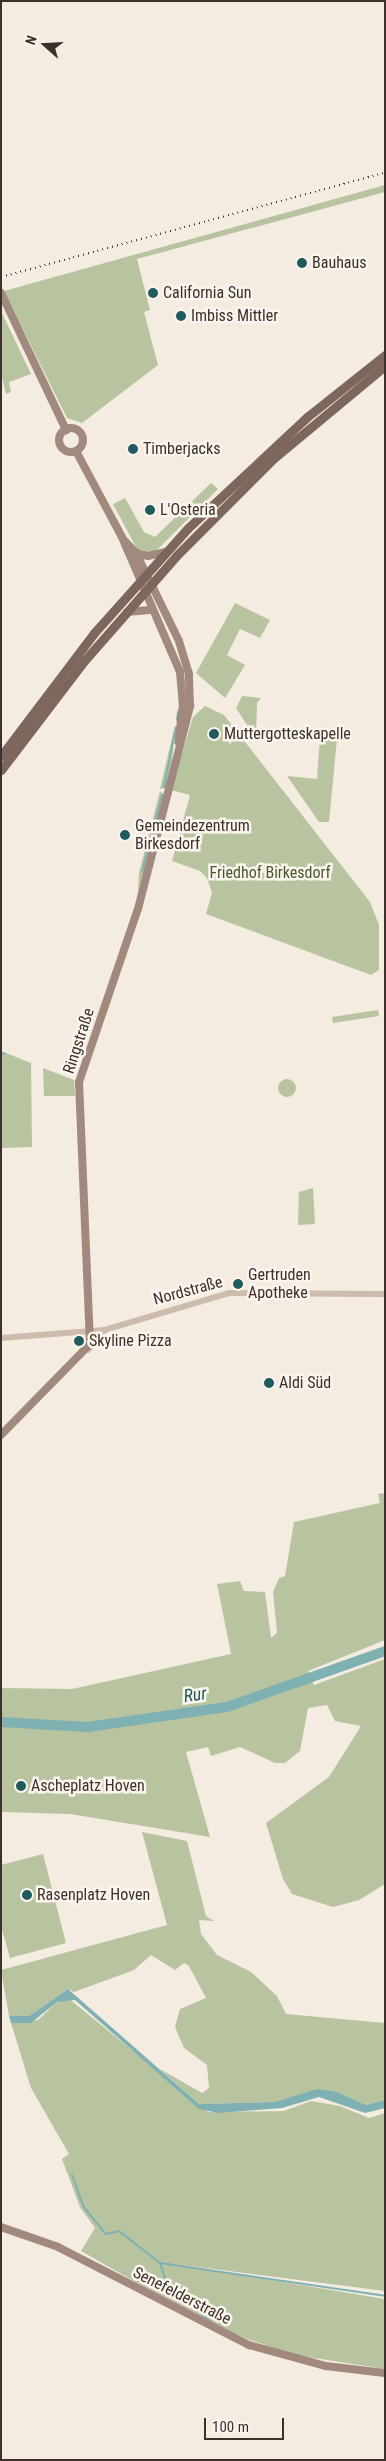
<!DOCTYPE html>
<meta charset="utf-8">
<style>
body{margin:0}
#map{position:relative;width:386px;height:2461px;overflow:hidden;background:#f4ebe1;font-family:"Roboto Condensed",sans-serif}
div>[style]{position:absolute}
.green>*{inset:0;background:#b8c4a0}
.round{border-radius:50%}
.water>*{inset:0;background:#7fb0b2}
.stream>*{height:2px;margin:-1px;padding:0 1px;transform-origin:1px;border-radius:1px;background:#7fb0b2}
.river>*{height:10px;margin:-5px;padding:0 5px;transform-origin:5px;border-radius:5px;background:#7fb0b2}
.tertiary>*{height:6px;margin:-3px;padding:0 3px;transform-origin:3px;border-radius:3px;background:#cdbbac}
.secondary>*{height:8px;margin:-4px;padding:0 4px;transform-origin:4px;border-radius:4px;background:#a18a7d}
.secondary>.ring{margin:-4px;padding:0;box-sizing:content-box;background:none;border:8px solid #a18a7d;border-radius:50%}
.primary>*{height:9px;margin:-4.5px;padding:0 4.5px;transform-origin:4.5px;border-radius:4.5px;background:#7d675c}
.rail>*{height:2px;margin-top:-1px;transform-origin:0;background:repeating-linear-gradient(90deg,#3b302b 0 1px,transparent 0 5px)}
.dots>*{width:14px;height:14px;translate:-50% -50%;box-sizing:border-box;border:2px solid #fbf5ee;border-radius:50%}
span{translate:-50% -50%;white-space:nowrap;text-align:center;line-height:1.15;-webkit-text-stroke:5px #fbf5ee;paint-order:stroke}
.poi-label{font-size:16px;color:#3b302b}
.left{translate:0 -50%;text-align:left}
.park-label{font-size:16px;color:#4a5a2e}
.street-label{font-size:16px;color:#3b302b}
.water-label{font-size:18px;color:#1f5a5e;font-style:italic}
.frame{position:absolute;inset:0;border:2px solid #3b302b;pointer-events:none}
.north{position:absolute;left:20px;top:20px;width:50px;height:50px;-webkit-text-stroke:4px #fbf5ee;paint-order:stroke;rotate:289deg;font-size:14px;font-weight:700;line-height:20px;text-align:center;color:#3b302b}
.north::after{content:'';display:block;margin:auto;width:18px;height:22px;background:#3b302b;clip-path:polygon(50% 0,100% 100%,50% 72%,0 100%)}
.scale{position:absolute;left:204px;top:2418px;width:80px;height:22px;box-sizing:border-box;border:2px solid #3b302b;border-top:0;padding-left:6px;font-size:15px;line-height:18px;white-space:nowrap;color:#3b302b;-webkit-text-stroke:4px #fbf5ee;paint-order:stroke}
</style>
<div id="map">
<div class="green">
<i style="clip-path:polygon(385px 185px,385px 192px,137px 259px,150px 310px,144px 312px,158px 365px,82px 423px,67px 418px,4px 291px)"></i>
<i style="clip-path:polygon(1px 311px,31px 374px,9px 382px,11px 392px,6px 394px,1px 373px)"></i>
<i style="clip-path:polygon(211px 483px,218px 489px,154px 553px,137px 549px,113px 504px,125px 498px,144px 532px,155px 537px)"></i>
<i style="clip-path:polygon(235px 603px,270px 620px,260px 638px,240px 629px,227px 655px,245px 665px,225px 698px,196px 673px)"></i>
<i style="clip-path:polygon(242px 696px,261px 698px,257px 703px,256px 739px,236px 708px)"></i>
<i style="clip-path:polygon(205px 706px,224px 715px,370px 902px,379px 925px,379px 970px,371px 975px,206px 914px,212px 893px,207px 878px,200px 871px,172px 861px,190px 795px,171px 790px,193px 717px)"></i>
<i style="clip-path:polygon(175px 725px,172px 761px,166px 788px,160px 789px)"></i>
<i style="clip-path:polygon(320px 737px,337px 739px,329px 822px,319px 822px,287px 776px,317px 779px)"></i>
<i style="clip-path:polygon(160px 791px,164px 795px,138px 894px,139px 873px)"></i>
<i style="clip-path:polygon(378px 1010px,379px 1016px,333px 1023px,332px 1017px)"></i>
<i style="clip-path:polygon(1px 1051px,31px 1063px,32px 1147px,1px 1148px)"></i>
<i style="clip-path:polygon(43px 1068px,74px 1080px,75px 1096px,44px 1096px)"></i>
<i class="round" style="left:278px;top:1079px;width:18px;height:18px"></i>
<i style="clip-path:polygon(299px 1188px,299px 1192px,313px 1188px,315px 1224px,298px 1225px)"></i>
<i style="clip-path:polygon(385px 1493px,385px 1640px,308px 1671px,314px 1685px,385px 1659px,385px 1884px,359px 1900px,333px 1907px,292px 1894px,283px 1879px,266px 1823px,329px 1777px,361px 1726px,335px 1721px,327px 1705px,308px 1708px,300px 1751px,285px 1763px,275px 1763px,240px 1747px,211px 1756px,208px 1747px,186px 1752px,210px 1837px,70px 1814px,1px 1812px,1px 1688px,72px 1689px,231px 1654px,217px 1584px,240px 1581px,244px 1591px,265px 1592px,271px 1638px,277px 1633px,273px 1592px,279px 1578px,285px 1576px,294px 1522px,380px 1503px,378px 1494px)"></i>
<i style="clip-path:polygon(142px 1832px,187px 1841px,206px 1916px,214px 1921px,199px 1920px,201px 1934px,217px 1955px,251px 1972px,277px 1996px,286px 2014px,385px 2023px,385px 2100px,366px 2105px,337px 2092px,275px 2102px,199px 2104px,160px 2069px,202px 2093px,209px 2088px,207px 2065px,184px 2048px,175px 2027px,180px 2009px,206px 1998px,189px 1966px,184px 1963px,175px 1970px,151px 1955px,134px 1970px,74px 1992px,68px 1989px,29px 2016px,9px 2016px,1px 1970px,167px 1925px)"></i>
<i style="clip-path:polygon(43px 1854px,66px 1943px,10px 1958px,1px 1926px,1px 1865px)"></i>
<i style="clip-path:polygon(68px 1998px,208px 2112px,284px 2111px,311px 2101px,340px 2106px,369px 2118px,385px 2113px,385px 2291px,174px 2264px,385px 2299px,385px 2369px,295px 2355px,247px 2339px,204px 2321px,81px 2251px,95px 2228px,80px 2207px,62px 2159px,69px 2154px,31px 2088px,11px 2023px,38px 2020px,57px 2002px)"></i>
</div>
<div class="water">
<i style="clip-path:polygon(68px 1989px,199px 2104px,275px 2102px,317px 2089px,337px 2092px,366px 2105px,385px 2100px,385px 2108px,365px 2113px,319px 2097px,282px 2108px,218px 2113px,199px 2109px,75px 2000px,57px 2002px,31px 2023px,11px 2023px,9px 2016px,29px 2016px)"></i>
</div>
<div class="stream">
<i style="left:177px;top:720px;width:8px;rotate:-83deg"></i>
<i style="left:164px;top:787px;width:61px;rotate:-78.7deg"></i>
<i style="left:142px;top:872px;width:80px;rotate:-75.4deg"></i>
<i style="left:1px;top:1053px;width:4px;rotate:14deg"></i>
<i style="left:72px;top:2175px;width:33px;rotate:70deg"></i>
<i style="left:83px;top:2206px;width:36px;rotate:51deg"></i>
<i style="left:106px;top:2234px;width:13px;rotate:-13deg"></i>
<i style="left:119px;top:2231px;width:52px;rotate:38deg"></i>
<i style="left:160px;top:2263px;width:18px;rotate:71deg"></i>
<i style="left:166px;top:2280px;width:63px;rotate:43.1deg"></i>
<i style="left:160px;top:2263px;width:227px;rotate:8.3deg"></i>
</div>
<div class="river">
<i style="left:1px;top:1722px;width:87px;rotate:3.3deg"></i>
<i style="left:88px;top:1727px;width:140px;rotate:-8.2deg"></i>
<i style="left:227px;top:1707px;width:168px;rotate:-19.5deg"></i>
</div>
<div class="tertiary">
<i style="left:1px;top:1338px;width:104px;rotate:-4.4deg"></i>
<i style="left:105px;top:1330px;width:129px;rotate:-16.6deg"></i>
<i style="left:229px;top:1293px;width:156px;rotate:0.4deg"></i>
<i style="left:88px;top:1350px;width:26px;rotate:-50deg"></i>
</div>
<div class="secondary">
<i style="left:1px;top:293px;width:152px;rotate:64.6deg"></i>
<i class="ring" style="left:59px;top:428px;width:16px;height:16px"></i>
<i style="left:124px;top:542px;width:142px;rotate:66.7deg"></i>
<i style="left:180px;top:672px;width:32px;rotate:85deg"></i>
<i style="left:183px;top:704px;width:38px;rotate:97deg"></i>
<i style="left:136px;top:553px;width:12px;rotate:14deg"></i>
<i style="left:148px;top:556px;width:17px;rotate:-13deg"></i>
<i style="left:127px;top:612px;width:25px;rotate:-5deg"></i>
<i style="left:1px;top:1435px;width:127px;rotate:-45.6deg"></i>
<i style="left:90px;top:1344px;width:262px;rotate:-92.4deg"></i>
<i style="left:79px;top:1082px;width:183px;rotate:-71.2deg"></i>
<i style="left:138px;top:909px;width:210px;rotate:-75.6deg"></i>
<i style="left:190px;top:706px;width:32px;rotate:-92deg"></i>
<i style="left:189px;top:674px;width:34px;rotate:-107deg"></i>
<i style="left:179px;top:641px;width:98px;rotate:-116deg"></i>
<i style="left:136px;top:553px;width:19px;rotate:-133deg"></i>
<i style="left:123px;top:539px;width:100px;rotate:-118.1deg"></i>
<i style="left:1px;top:2227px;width:60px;rotate:19.3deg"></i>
<i style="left:58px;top:2247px;width:215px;rotate:27.2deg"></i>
<i style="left:249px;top:2345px;width:80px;rotate:15.3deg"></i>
<i style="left:326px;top:2366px;width:59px;rotate:6.8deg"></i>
</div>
<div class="primary">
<i style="left:1px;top:756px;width:154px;rotate:-52.9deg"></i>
<i style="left:94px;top:633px;width:141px;rotate:-48.2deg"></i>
<i style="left:188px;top:528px;width:163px;rotate:-43deg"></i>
<i style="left:307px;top:417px;width:100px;rotate:-38.5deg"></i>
<i style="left:1px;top:770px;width:137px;rotate:-52.7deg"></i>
<i style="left:84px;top:661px;width:141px;rotate:-48.7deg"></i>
<i style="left:177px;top:555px;width:137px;rotate:-45deg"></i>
<i style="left:274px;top:458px;width:144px;rotate:-39.7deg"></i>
</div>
<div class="rail">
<i style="left:1px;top:277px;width:398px;rotate:-15.2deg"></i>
</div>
<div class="dots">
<i style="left:302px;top:263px;background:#1f5a5e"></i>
<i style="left:153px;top:293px;background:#1f5a5e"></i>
<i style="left:181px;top:316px;background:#1f5a5e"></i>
<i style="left:133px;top:449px;background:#1f5a5e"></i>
<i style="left:150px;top:510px;background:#1f5a5e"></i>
<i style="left:214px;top:734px;background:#1f5a5e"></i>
<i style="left:125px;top:835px;background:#1f5a5e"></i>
<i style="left:238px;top:1284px;background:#1f5a5e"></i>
<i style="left:79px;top:1341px;background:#1f5a5e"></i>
<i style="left:269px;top:1383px;background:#1f5a5e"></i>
<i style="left:21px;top:1786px;background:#1f5a5e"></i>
<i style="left:27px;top:1895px;background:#1f5a5e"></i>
</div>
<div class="poi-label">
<span class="left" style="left:312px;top:263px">Bauhaus</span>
<span class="left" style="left:163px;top:293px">California Sun</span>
<span class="left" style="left:191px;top:316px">Imbiss Mittler</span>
<span class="left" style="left:143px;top:449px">Timberjacks</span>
<span class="left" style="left:160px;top:510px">L'Osteria</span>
<span class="left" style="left:224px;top:734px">Muttergotteskapelle</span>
<span class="left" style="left:135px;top:835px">Gemeindezentrum<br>Birkesdorf</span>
<span class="left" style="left:248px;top:1284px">Gertruden<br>Apotheke</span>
<span class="left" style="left:89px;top:1341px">Skyline Pizza</span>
<span class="left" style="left:279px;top:1383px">Aldi Süd</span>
<span class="left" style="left:31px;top:1786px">Ascheplatz Hoven</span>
<span class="left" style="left:37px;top:1895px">Rasenplatz Hoven</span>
</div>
<div class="park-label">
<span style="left:270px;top:873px">Friedhof Birkesdorf</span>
</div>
<div class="street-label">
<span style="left:79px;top:1041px;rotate:-72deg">Ringstraße</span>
<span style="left:188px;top:1291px;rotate:-15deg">Nordstraße</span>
<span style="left:182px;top:2296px;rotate:27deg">Senefelderstraße</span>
</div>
<div class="water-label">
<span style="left:195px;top:1695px;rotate:-8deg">Rur</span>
</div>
<div class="frame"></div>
<div class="north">N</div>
<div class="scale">100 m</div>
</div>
